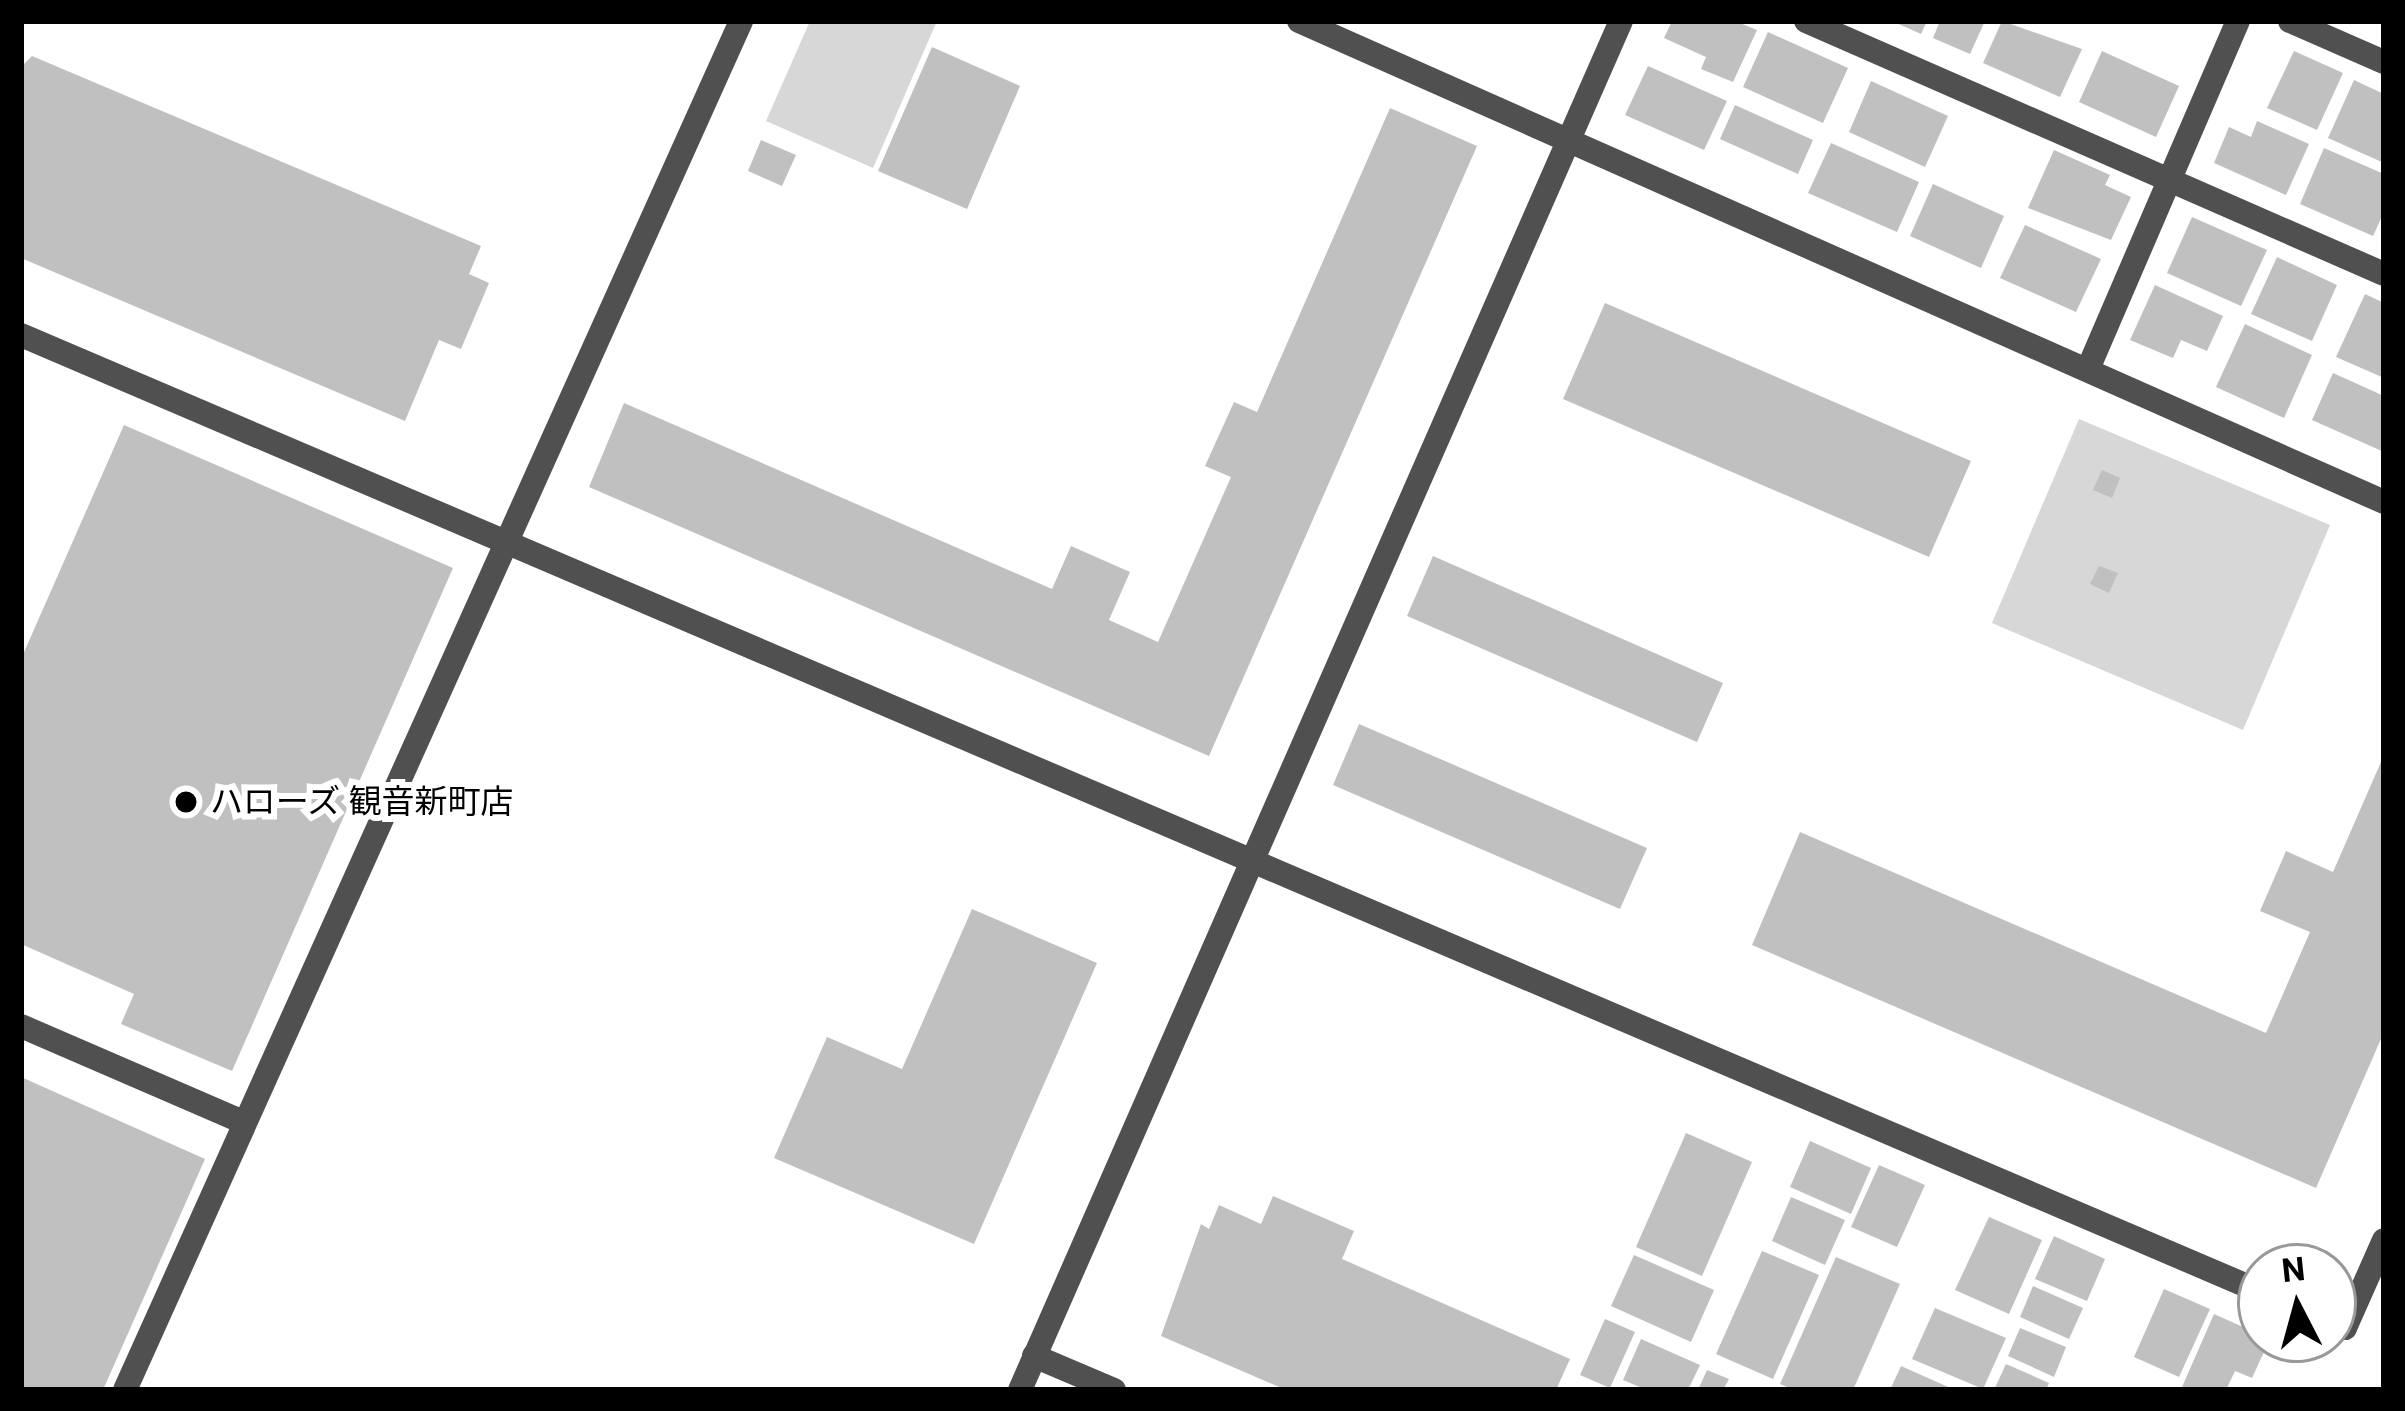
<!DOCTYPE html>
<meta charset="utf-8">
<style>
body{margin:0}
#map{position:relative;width:2405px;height:1411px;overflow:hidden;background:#fff;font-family:Roboto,"Noto Sans JP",sans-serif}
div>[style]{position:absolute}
.green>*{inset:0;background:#d7d7d7}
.building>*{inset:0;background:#c0c0c0}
.street>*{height:24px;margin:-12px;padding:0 12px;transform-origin:12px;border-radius:12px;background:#505050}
.dots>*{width:33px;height:33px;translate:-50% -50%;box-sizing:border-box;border:6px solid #fff;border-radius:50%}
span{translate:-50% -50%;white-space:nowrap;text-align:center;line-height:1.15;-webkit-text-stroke:12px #fff;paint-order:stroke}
.poi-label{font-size:33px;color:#000}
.left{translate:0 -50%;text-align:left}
.frame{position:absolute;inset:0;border:24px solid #000;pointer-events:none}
.north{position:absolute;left:2237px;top:1243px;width:120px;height:120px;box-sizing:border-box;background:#fff;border:3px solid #999;border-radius:50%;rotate:354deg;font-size:33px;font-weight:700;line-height:48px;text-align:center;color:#000}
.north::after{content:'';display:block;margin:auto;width:42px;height:54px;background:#000;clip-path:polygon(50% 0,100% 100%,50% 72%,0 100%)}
</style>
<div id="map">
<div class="green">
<i style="clip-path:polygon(810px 21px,937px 21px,873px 168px,766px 121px)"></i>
<i style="clip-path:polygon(2079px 419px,2330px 525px,2243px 730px,1992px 623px)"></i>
</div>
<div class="building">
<i style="clip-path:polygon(1672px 21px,1735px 21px,1757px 30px,1733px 82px,1701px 69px,1706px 57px,1664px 38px)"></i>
<i style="clip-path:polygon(1892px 21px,1927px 21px,1921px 34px)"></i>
<i style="clip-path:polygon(1940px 21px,1985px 21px,1970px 54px,1933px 38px)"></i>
<i style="clip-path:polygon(2002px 21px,2082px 49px,2060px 97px,1983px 63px)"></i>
<i style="clip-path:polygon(1768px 32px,1848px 68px,1823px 123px,1743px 87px)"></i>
<i style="clip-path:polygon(932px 47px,1020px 86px,967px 209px,878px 171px)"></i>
<i style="clip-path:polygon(2102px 51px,2179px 86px,2156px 137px,2079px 102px)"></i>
<i style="clip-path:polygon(2294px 51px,2343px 73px,2317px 130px,2267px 108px)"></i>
<i style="clip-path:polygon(32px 56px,481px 246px,469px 274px,489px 283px,461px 349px,439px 340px,405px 421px,21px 258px,21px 67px)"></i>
<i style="clip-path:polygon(1648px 66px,1727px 101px,1704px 150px,1625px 115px)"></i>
<i style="clip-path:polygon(2354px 80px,2384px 94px,2384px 163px,2328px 138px)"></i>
<i style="clip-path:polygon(1871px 81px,1948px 116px,1925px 167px,1849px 132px)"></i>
<i style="clip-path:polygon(1735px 105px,1813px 140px,1798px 174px,1720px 139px)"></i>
<i style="clip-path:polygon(1390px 108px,1477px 146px,1209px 756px,589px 487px,624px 403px,1052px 589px,1071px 546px,1130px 572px,1109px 620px,1158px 642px,1231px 477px,1205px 466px,1234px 402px,1257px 412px)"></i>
<i style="clip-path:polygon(2257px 121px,2309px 144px,2286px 195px,2214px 163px,2229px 127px,2251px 137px)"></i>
<i style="clip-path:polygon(761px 140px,796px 155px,782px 186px,748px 171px)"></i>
<i style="clip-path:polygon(1831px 143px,1919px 182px,1897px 232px,1808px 193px)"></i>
<i style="clip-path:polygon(2324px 148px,2384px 174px,2384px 212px,2373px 236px,2300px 204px)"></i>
<i style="clip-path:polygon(2054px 150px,2110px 175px,2105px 185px,2131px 197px,2111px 240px,2028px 208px)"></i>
<i style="clip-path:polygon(1933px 184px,2004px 216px,1981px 268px,1910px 236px)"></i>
<i style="clip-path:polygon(2192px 217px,2267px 250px,2241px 306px,2167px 273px)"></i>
<i style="clip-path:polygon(2025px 225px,2101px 259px,2076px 312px,2000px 278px)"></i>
<i style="clip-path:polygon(2277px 257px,2337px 285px,2312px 341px,2251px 314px)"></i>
<i style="clip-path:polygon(2155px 285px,2223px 316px,2207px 351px,2181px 340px,2173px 358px,2130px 340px)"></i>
<i style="clip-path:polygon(2365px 294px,2384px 303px,2384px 378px,2336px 357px)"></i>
<i style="clip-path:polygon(1605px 303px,1971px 461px,1929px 557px,1563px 399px)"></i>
<i style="clip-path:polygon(2245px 324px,2312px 355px,2284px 418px,2216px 387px)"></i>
<i style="clip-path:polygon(2333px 373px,2384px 396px,2384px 452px,2312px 420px)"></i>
<i style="clip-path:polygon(124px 425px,453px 568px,232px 1071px,121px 1024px,134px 994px,21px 944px,21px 659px)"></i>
<i style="clip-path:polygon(2102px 470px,2120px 478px,2112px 498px,2093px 490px)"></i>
<i style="clip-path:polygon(1433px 556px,1723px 683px,1697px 742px,1407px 616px)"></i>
<i style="clip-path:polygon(2099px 566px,2118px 573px,2109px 593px,2090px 584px)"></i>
<i style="clip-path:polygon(1359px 724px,1647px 848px,1620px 909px,1333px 785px)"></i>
<i style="clip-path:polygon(2384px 755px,2384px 1032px,2316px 1188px,1752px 945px,1800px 832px,2266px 1033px,2310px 932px,2260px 911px,2286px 851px,2333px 872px)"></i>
<i style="clip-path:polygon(972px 909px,1097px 963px,974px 1244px,774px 1158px,827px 1037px,902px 1069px)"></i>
<i style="clip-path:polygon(21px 1077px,205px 1159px,103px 1390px,21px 1390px)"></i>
<i style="clip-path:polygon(1686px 1133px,1752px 1162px,1702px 1276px,1636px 1247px)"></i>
<i style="clip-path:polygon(1810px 1141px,1871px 1168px,1851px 1214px,1790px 1187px)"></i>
<i style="clip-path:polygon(1879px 1165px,1925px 1185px,1897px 1247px,1851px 1227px)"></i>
<i style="clip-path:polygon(1273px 1196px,1354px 1231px,1342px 1259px,1570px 1359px,1556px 1390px,1286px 1390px,1161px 1336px,1201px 1224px,1209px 1229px,1219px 1205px,1261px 1224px)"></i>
<i style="clip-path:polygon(1791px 1197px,1845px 1220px,1825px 1265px,1772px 1241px)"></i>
<i style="clip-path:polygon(1989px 1217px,2042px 1240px,2009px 1314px,1955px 1290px)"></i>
<i style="clip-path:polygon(2054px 1236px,2105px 1259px,2087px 1301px,2035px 1279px)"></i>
<i style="clip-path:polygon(1762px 1251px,1819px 1275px,1773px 1379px,1716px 1354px)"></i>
<i style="clip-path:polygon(1634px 1255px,1714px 1290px,1691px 1342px,1611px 1306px)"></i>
<i style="clip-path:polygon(1836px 1257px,1900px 1284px,1853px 1390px,1794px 1390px,1780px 1384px)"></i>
<i style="clip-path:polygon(2033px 1286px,2083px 1308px,2069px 1339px,2020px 1317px)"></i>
<i style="clip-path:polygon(2164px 1289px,2210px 1309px,2179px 1377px,2134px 1357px)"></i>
<i style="clip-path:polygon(1935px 1308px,2006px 1338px,1983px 1389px,1912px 1359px)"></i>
<i style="clip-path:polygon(2214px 1314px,2270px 1339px,2252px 1378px,2235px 1371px,2226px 1390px,2188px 1390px,2182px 1387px)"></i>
<i style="clip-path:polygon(1605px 1319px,1635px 1332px,1610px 1388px,1580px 1375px)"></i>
<i style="clip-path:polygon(2020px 1328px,2066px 1347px,2054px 1377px,2008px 1356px)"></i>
<i style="clip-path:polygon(1641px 1339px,1700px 1365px,1688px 1390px,1647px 1390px,1623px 1380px)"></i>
<i style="clip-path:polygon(2006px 1364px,2049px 1383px,2046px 1390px,1994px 1390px)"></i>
<i style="clip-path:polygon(1901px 1366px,1955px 1390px,1890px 1390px)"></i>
<i style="clip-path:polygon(1707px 1370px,1729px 1379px,1723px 1390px,1698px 1390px)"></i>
</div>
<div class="street">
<i style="left:1299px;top:21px;width:1187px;rotate:23.91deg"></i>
<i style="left:1806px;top:21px;width:631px;rotate:23.64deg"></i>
<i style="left:2290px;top:21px;width:103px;rotate:23.6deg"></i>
<i style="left:21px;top:335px;width:2436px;rotate:23.13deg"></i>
<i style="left:2088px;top:369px;width:379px;rotate:-66.7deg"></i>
<i style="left:21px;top:1026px;width:242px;rotate:23.4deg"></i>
<i style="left:2333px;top:1323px;width:13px;rotate:23deg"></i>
<i style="left:2345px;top:1328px;width:96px;rotate:-66.1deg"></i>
<i style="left:1034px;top:1356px;width:87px;rotate:23deg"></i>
<i style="left:125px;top:1390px;width:1501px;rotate:-65.77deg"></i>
<i style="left:1020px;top:1390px;width:1495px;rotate:-66.3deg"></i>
</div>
<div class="dots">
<i style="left:186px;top:802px;background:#000"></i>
</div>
<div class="poi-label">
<span class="left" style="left:210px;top:802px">ハローズ 観音新町店</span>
</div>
<div class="frame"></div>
<div class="north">N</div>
</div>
